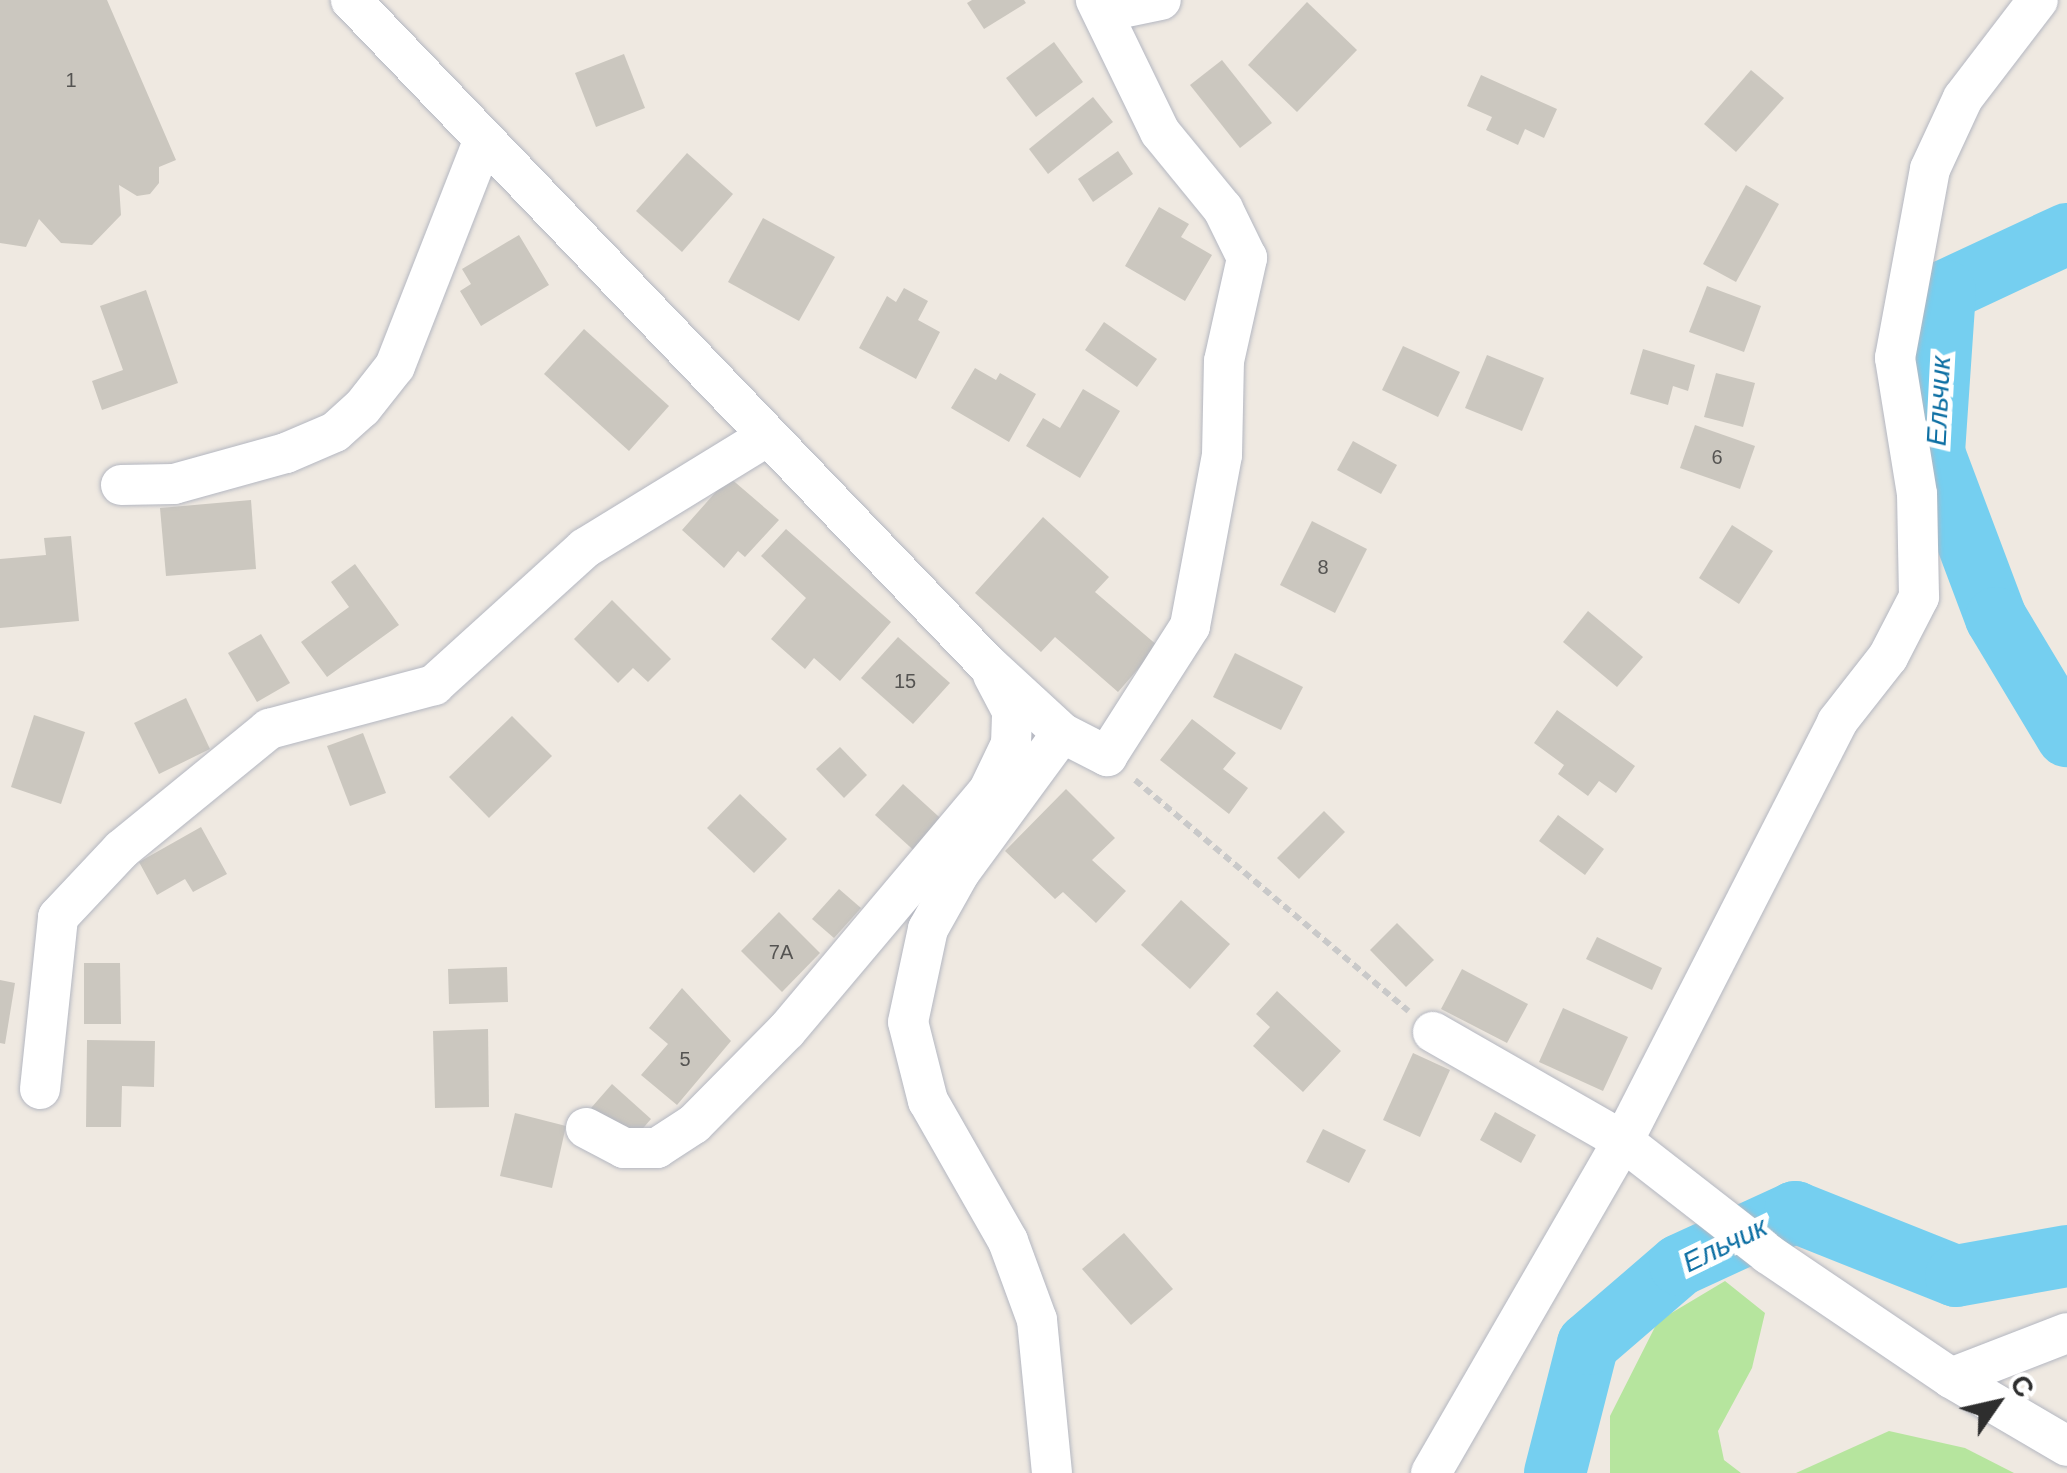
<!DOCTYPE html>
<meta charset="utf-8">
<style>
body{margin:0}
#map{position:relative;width:2067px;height:1473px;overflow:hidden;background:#efe9e1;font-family:Arial,sans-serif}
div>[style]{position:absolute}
.green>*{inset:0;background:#b6e59e}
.river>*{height:62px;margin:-31px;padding:0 31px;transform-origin:31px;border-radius:31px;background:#75cff0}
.building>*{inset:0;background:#cbc7bf}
.path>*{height:6px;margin-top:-3px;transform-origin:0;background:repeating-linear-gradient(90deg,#c9c9c9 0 8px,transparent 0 13px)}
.roads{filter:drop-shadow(0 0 2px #b4b7c1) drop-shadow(0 0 2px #b4b7c1)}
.minor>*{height:40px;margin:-20px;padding:0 20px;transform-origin:20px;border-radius:20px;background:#fff}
span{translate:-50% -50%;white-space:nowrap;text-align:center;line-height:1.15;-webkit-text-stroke:10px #fff;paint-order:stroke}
.number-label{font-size:20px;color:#555452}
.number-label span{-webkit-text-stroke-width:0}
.water-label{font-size:28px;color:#0d6fa3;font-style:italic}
.north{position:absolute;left:1947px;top:1353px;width:100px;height:100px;-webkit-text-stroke:8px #fff;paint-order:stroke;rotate:56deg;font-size:28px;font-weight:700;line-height:40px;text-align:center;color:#2e2e2e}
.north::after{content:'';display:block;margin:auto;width:35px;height:45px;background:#2e2e2e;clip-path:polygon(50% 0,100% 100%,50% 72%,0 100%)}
</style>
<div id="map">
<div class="green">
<i style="clip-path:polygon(1725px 1281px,1765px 1313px,1752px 1368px,1718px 1431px,1724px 1460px,1741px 1473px,1610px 1473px,1610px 1416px,1658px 1321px)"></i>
<i style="clip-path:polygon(1889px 1431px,1965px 1448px,2014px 1473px,1796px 1473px)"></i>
</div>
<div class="river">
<i style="left:2067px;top:234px;width:135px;rotate:155deg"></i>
<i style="left:1945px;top:291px;width:162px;rotate:93.9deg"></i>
<i style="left:1934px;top:453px;width:176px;rotate:69.4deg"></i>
<i style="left:1996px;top:618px;width:138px;rotate:59deg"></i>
<i style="left:1555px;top:1473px;width:133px;rotate:-75.7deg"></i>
<i style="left:1588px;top:1344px;width:121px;rotate:-40.7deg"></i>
<i style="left:1680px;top:1265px;width:127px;rotate:-24.7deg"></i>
<i style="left:1795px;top:1212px;width:173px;rotate:21.7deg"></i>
<i style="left:1956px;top:1276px;width:113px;rotate:-10.2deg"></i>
</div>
<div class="building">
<i style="clip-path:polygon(0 0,107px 0,176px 160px,159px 167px,159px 183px,150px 194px,137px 196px,119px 185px,121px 215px,92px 245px,61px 243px,39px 219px,26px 247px,0 243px)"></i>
<i style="clip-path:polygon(972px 0,1024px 0,1026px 3px,984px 29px,967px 3px)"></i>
<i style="clip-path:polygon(1307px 2px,1357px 50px,1297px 112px,1248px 65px)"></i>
<i style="clip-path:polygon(1054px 42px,1083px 82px,1036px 117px,1006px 78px)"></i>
<i style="clip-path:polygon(624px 54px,645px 108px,596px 127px,575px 73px)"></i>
<i style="clip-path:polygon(1222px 60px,1272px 123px,1240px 148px,1190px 85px)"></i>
<i style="clip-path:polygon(1751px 70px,1784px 98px,1736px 152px,1704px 124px)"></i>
<i style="clip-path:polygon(1481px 75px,1557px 109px,1544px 138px,1525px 129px,1518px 145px,1486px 130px,1492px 117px,1467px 106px)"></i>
<i style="clip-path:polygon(1093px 97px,1113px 122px,1048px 174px,1029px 149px)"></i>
<i style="clip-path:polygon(1118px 151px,1133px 174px,1093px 202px,1078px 179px)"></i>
<i style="clip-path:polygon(687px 153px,733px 194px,682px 252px,636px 211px)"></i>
<i style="clip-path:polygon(1746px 185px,1779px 204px,1736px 282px,1703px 264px)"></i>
<i style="clip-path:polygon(1159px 207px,1189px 224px,1181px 237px,1212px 255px,1185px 301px,1125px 266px)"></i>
<i style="clip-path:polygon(763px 218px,835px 257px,799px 321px,728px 282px)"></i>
<i style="clip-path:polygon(519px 235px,549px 285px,481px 326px,460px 291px,471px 284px,462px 269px)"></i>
<i style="clip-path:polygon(1707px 286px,1761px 306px,1744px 352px,1689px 332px)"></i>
<i style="clip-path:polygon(904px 288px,928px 301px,918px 320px,940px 332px,916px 379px,859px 348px,887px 296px,896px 302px)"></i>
<i style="clip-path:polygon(146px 290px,178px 383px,102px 410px,92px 381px,123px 370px,100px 306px)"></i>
<i style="clip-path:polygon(1104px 322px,1157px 359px,1137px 387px,1085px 350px)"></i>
<i style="clip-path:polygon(584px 329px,669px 406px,629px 451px,544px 374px)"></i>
<i style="clip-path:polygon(1403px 346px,1460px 372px,1438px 417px,1382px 390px)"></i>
<i style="clip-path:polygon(1643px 349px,1695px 365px,1688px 391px,1673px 386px,1668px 405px,1630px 394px)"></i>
<i style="clip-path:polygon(1487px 355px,1544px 378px,1522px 431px,1465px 408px)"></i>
<i style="clip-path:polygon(975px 368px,996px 380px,1000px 373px,1036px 394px,1009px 442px,951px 408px)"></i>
<i style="clip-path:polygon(1716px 373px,1755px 383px,1743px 427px,1704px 417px)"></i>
<i style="clip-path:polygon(1083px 389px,1120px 411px,1080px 478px,1026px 446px,1043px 418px,1060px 428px)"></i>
<i style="clip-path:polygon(1695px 425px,1755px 446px,1740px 489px,1680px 468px)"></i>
<i style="clip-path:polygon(1353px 441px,1397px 465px,1381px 494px,1337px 470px)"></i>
<i style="clip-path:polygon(729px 477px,779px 520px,745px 557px,738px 551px,724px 568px,682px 530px)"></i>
<i style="clip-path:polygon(251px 500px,256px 569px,166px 576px,160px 508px)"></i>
<i style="clip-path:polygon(1043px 517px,1109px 577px,1095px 592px,1158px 646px,1118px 692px,1055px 637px,1041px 652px,975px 593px)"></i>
<i style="clip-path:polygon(1312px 521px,1367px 549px,1335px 613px,1280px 585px)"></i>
<i style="clip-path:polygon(1732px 525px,1773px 551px,1739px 604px,1699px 578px)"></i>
<i style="clip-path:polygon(786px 529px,891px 622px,840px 681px,814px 658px,805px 669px,771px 639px,806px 598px,761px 556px)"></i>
<i style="clip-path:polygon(71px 536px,79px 621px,0 628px,0 559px,46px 555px,44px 538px)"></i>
<i style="clip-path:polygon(355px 564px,399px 625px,327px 677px,301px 642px,349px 607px,331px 582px)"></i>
<i style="clip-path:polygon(612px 600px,671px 659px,648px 682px,633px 668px,618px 683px,574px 639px)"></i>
<i style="clip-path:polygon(1588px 611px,1643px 657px,1617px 687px,1563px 642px)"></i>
<i style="clip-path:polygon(261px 634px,290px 683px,257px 702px,228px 653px)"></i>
<i style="clip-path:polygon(898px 637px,950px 683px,913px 724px,861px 678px)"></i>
<i style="clip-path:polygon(1235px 653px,1303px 687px,1281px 730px,1213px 697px)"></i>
<i style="clip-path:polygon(186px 698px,210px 749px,159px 774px,134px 723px)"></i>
<i style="clip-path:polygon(1557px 710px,1635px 766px,1616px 793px,1599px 781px,1588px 796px,1558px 774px,1564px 765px,1534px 743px)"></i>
<i style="clip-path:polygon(34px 715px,85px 732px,61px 804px,11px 787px)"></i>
<i style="clip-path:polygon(512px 716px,552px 756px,489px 818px,449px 777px)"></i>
<i style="clip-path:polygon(1192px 719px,1236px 753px,1223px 769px,1248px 788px,1229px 814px,1160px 760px)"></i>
<i style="clip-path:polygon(363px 733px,386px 793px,350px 806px,327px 746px)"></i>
<i style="clip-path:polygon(840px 747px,867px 775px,844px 798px,816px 769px)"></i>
<i style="clip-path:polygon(903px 784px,949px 826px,921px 857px,875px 815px)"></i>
<i style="clip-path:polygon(1066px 789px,1115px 838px,1092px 860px,1126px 891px,1096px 923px,1063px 892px,1055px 899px,1005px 851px)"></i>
<i style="clip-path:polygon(740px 794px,787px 839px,754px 873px,707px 828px)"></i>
<i style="clip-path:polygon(1324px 811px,1345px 832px,1299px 879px,1277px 858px)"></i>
<i style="clip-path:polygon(1558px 815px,1604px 849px,1585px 875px,1539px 841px)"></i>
<i style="clip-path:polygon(201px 827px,227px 874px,193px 892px,185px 879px,157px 895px,139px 862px)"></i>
<i style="clip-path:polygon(839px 889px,861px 908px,834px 938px,812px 919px)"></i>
<i style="clip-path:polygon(1181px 900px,1230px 944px,1190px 989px,1141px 945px)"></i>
<i style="clip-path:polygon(779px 912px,820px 953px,782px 992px,741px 951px)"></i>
<i style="clip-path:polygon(1397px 923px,1434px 960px,1406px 987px,1370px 950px)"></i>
<i style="clip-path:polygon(1597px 937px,1662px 968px,1652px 990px,1586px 959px)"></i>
<i style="clip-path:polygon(84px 963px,120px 963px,121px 1024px,84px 1024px)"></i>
<i style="clip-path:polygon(507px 967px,508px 1002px,449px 1004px,448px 969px)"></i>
<i style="clip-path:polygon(1462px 969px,1528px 1004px,1507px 1043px,1441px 1009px)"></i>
<i style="clip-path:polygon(0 980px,15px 983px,5px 1044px,0 1043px)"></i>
<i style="clip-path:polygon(682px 988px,731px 1041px,677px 1105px,641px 1075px,668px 1044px,649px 1028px)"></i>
<i style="clip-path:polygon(1277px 991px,1341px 1051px,1303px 1092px,1253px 1046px,1270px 1027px,1256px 1014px)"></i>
<i style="clip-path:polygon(1563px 1008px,1628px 1037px,1603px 1091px,1539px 1062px)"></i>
<i style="clip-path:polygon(488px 1029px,489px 1107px,435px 1108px,433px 1031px)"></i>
<i style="clip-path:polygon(87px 1040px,155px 1041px,154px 1087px,122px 1086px,121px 1127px,86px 1127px)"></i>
<i style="clip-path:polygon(1413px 1053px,1450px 1070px,1420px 1137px,1383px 1120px)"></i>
<i style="clip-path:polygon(612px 1084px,651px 1119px,631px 1142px,591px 1108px)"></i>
<i style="clip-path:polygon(1495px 1112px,1536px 1135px,1521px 1163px,1480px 1140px)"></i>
<i style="clip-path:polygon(515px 1113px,566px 1126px,552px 1188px,500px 1176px)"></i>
<i style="clip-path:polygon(1323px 1129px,1366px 1150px,1349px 1183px,1306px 1162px)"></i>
<i style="clip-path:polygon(1124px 1233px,1173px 1289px,1131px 1325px,1082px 1269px)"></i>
</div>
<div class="path">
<i style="left:1135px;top:780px;width:358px;rotate:40.2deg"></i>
</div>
<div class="roads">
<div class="minor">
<i style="left:351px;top:0;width:918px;rotate:46.24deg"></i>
<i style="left:986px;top:663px;width:103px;rotate:42.6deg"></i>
<i style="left:1062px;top:733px;width:51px;rotate:27.1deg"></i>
<i style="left:1107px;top:756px;width:154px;rotate:-57.4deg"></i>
<i style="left:1190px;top:626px;width:174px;rotate:-79.4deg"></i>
<i style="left:1222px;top:455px;width:94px;rotate:-88.8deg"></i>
<i style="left:1224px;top:361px;width:106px;rotate:-77.4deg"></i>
<i style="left:1247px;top:258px;width:55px;rotate:-116.1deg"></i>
<i style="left:1223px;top:209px;width:99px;rotate:-129.3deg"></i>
<i style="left:1160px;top:132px;width:147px;rotate:-115.9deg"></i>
<i style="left:1103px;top:12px;width:59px;rotate:-11.7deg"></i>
<i style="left:121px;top:485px;width:53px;rotate:-1.1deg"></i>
<i style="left:174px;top:484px;width:116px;rotate:-15.5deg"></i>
<i style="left:286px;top:453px;width:53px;rotate:-23.2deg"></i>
<i style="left:335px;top:432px;width:36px;rotate:-42deg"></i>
<i style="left:362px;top:408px;width:53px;rotate:-51.8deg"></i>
<i style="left:395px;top:366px;width:242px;rotate:-68.6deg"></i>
<i style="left:1433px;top:1032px;width:219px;rotate:29.8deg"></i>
<i style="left:1623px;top:1141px;width:184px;rotate:37.9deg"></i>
<i style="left:1768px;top:1254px;width:221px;rotate:34.1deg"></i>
<i style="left:1951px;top:1378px;width:134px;rotate:30.4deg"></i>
<i style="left:40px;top:1089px;width:173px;rotate:-84deg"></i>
<i style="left:58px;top:917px;width:93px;rotate:-46.7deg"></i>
<i style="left:122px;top:849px;width:190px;rotate:-39.2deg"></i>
<i style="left:269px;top:729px;width:171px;rotate:-14.9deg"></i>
<i style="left:434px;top:685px;width:204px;rotate:-42.2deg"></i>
<i style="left:585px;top:548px;width:212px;rotate:-31.5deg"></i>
<i style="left:586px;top:1128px;width:43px;rotate:27.8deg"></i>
<i style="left:624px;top:1148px;width:33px"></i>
<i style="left:657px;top:1148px;width:44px;rotate:-33deg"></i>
<i style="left:694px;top:1124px;width:132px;rotate:-45.3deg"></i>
<i style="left:787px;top:1030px;width:314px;rotate:-49.9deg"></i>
<i style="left:989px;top:790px;width:51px;rotate:-64.4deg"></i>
<i style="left:1011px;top:744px;width:33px;rotate:-88deg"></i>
<i style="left:1012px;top:711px;width:41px;rotate:-117.8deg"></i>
<i style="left:1951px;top:1378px;width:124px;rotate:-21.2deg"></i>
<i style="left:1052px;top:1473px;width:154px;rotate:-95.6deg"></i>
<i style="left:1037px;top:1320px;width:84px;rotate:-110.2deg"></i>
<i style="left:1008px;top:1241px;width:161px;rotate:-119.7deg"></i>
<i style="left:928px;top:1101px;width:81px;rotate:-104.2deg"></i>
<i style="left:908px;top:1022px;width:95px;rotate:-77.9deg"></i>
<i style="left:928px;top:929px;width:65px;rotate:-60.7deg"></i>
<i style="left:960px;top:872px;width:172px;rotate:-53.7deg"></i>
<i style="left:1431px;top:1473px;width:384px;rotate:-60deg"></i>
<i style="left:1623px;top:1141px;width:470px;rotate:-62.9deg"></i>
<i style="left:1837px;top:722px;width:83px;rotate:-51.9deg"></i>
<i style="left:1888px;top:657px;width:68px;rotate:-62.7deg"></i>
<i style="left:1919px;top:597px;width:103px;rotate:-91.1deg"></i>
<i style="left:1917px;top:494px;width:138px;rotate:-99.2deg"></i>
<i style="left:1895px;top:358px;width:192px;rotate:-79.5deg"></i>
<i style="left:1930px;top:169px;width:78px;rotate:-65.1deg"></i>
<i style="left:1963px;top:98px;width:123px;rotate:-52.6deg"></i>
</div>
</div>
<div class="number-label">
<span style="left:71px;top:80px">1</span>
<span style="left:1717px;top:457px">6</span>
<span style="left:1323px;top:567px">8</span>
<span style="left:905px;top:681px">15</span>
<span style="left:781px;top:952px">7А</span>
<span style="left:685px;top:1059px">5</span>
</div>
<div class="water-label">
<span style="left:1939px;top:401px;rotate:-87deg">Ельчик</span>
<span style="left:1725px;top:1245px;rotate:-26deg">Ельчик</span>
</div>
<div class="north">С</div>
</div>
